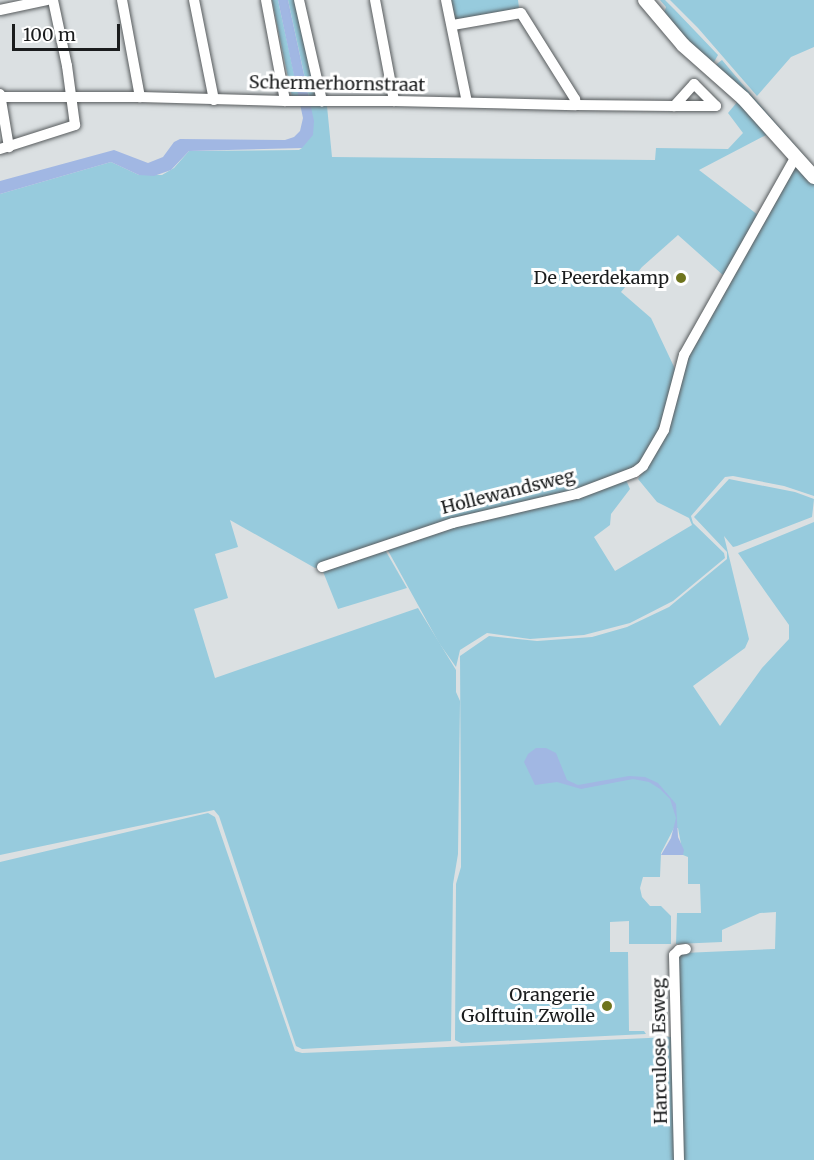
<!DOCTYPE html>
<style>
body{margin:0}
#map{position:relative;width:814px;height:1160px;overflow:hidden;background:#dbe0e2;font-family:Merriweather,serif}
div>[style]{position:absolute}
.green>*{inset:0;background:#97cbdd}
.water>*{inset:0;background:#a1b7e3}
.roads{filter:drop-shadow(0 0 2px #575b5d) drop-shadow(0 0 2px #575b5d)}
.minor>*{height:10px;margin:-5px;padding:0 5px;transform-origin:5px;border-radius:5px;background:#fff}
.major>*{height:14px;margin:-7px;padding:0 7px;transform-origin:7px;border-radius:7px;background:#fff}
.dots>*{width:16px;height:16px;translate:-50% -50%;box-sizing:border-box;border:3px solid #fff;border-radius:50%}
span{translate:-50% -50%;white-space:nowrap;text-align:center;line-height:1.15;-webkit-text-stroke:6px #fff;paint-order:stroke}
.street-label{font-size:18px;color:#1a1c1d}
.poi-label{font-size:18px;color:#1a1c1d}
.right{translate:-100% -50%;text-align:right}
.scale{position:absolute;left:12px;top:24px;width:108px;height:27px;box-sizing:border-box;border:3px solid #1a1c1d;border-top:0;padding-left:8px;font-size:18px;line-height:21px;white-space:nowrap;color:#1a1c1d;-webkit-text-stroke:4px #fff;paint-order:stroke}
</style>
<div id="map">
<div class="green">
<i style="clip-path:polygon(272px 0,278px 0,299px 97px,292px 97px)"></i>
<i style="clip-path:polygon(288px 0,296px 0,316px 97px,309px 97px)"></i>
<i style="clip-path:polygon(451px 0,518px 0,519px 8px,456px 22px)"></i>
<i style="clip-path:polygon(660px 0,665px 0,674px 9px,718px 55px,713px 64px,693px 48px,664px 13px,666px 7px)"></i>
<i style="clip-path:polygon(670px 0,814px 0,814px 47px,791px 57px,757px 96px,698px 28px)"></i>
<i style="clip-path:polygon(722px 60px,767px 113px,810px 162px,807px 162px,714px 66px)"></i>
<i style="clip-path:polygon(738px 101px,768px 134px,699px 170px,758px 215px,724px 276px,678px 235px,642px 267px,621px 292px,651px 318px,676px 371px,661px 427px,639px 465px,564px 496px,315px 568px,230px 520px,238px 547px,215px 554px,228px 598px,194px 609px,215px 678px,418px 608px,456px 670px,456px 692px,460px 701px,458px 854px,453px 884px,451px 1041px,302px 1049px,296px 1046px,219px 816px,214px 810px,0 855px,0 194px,111px 162px,139px 175px,162px 175px,174px 168px,189px 151px,299px 150px,302px 148px,311px 106px,327px 106px,332px 157px,655px 160px,656px 148px,728px 149px,743px 133px,728px 113px)"></i>
<i style="clip-path:polygon(796px 166px,814px 184px,814px 496px,784px 486px,733px 476px,725px 477px,691px 516px,693px 523px,724px 553px,725px 558px,673px 601px,630px 623px,584px 635px,530px 639px,487px 633px,460px 650px,456px 667px,439px 643px,386px 547px,466px 521px,626px 480px,630px 489px,611px 514px,610px 525px,594px 537px,615px 571px,692px 525px,689px 518px,657px 502px,638px 479px,650px 461px,683px 367px)"></i>
<i style="clip-path:polygon(729px 479px,795px 492px,814px 499px,812px 517px,737px 546px,733px 547px,724px 536px,749px 639px,745px 648px,693px 686px,720px 726px,762px 668px,789px 639px,789px 625px,738px 553px,814px 522px,814px 1160px,683px 1160px,678px 959px,683px 953px,775px 949px,776px 912px,760px 913px,722px 930px,722px 942px,676px 944px,677px 913px,701px 913px,700px 884px,688px 884px,688px 857px,683px 855px,678px 828px,674px 828px,661px 853px,660px 877px,643px 877px,640px 888px,642px 897px,650px 906px,661px 906px,671px 916px,671px 944px,629px 944px,629px 921px,610px 922px,610px 952px,628px 952px,629px 1031px,644px 1031px,646px 1034px,461px 1043px,455px 1040px,456px 884px,461px 867px,461px 825px,460px 656px,489px 636px,537px 641px,592px 637px,627px 627px,669px 607px,727px 559px,727px 552px,694px 517px)"></i>
<i style="clip-path:polygon(384px 548px,407px 588px,338px 609px,322px 569px)"></i>
<i style="clip-path:polygon(208px 813px,215px 817px,295px 1051px,302px 1053px,401px 1049px,671px 1037px,677px 1160px,0 1160px,0 862px)"></i>
</div>
<div class="water">
<i style="clip-path:polygon(278px 0,288px 0,314px 121px,313px 135px,302px 148px,189px 151px,171px 170px,154px 176px,139px 175px,111px 162px,0 194px,0 181px,114px 150px,148px 163px,163px 157px,174px 142px,180px 139px,285px 140px,294px 137px,300px 131px,303px 118px)"></i>
<i style="clip-path:polygon(536px 748px,546px 748px,556px 753px,567px 780px,578px 785px,629px 776px,645px 777px,658px 783px,676px 804px,678px 837px,684px 850px,683px 855px,661px 855px,671px 838px,676px 818px,670px 799px,660px 789px,649px 782px,633px 779px,581px 789px,557px 782px,535px 785px,524px 762px,528px 754px)"></i>
</div>
<div class="roads">
<div class="minor">
<i style="left:122px;top:0;width:99px;rotate:79.5deg"></i>
<i style="left:194px;top:0;width:102px;rotate:78.7deg"></i>
<i style="left:266px;top:0;width:103px;rotate:79.3deg"></i>
<i style="left:299px;top:0;width:104px;rotate:77.2deg"></i>
<i style="left:375px;top:0;width:103px;rotate:79.3deg"></i>
<i style="left:446px;top:0;width:104px;rotate:78.4deg"></i>
<i style="left:0;top:10px;width:48px;rotate:-12deg"></i>
<i style="left:453px;top:25px;width:69px;rotate:-10deg"></i>
<i style="left:521px;top:13px;width:102px;rotate:57.9deg"></i>
<i style="left:575px;top:99px;width:6px;rotate:81deg"></i>
<i style="left:0;top:94px;width:54px;rotate:80.4deg"></i>
<i style="left:0;top:97px;width:140px"></i>
<i style="left:140px;top:97px;width:145px;rotate:1.6deg"></i>
<i style="left:285px;top:101px;width:109px"></i>
<i style="left:394px;top:101px;width:182px;rotate:1.3deg"></i>
<i style="left:576px;top:105px;width:98px;rotate:0.6deg"></i>
<i style="left:674px;top:106px;width:42px"></i>
<i style="left:716px;top:106px;width:31px;rotate:-135deg"></i>
<i style="left:694px;top:84px;width:30px;rotate:132deg"></i>
<i style="left:0;top:149px;width:79px;rotate:-17.7deg"></i>
<i style="left:75px;top:125px;width:60px;rotate:-97.7deg"></i>
<i style="left:67px;top:66px;width:67px;rotate:-102deg"></i>
<i style="left:322px;top:567px;width:138px;rotate:-18.6deg"></i>
<i style="left:453px;top:523px;width:127px;rotate:-13.2deg"></i>
<i style="left:577px;top:494px;width:62px;rotate:-20.8deg"></i>
<i style="left:635px;top:472px;width:10px;rotate:-37deg"></i>
<i style="left:643px;top:466px;width:42px;rotate:-59.7deg"></i>
<i style="left:664px;top:430px;width:78px;rotate:-75.1deg"></i>
<i style="left:684px;top:355px;width:228px;rotate:-60.6deg"></i>
<i style="left:679px;top:1160px;width:205px;rotate:-91.4deg"></i>
<i style="left:674px;top:955px;width:7px;rotate:-45deg"></i>
<i style="left:679px;top:950px;width:7px;rotate:-8deg"></i>
</div>
<div class="major">
<i style="left:645px;top:0;width:59px;rotate:49.8deg"></i>
<i style="left:683px;top:45px;width:80px;rotate:41.5deg"></i>
<i style="left:743px;top:98px;width:106px;rotate:48.1deg"></i>
</div>
</div>
<div class="dots">
<i style="left:681px;top:278px;background:#6e741d"></i>
<i style="left:607px;top:1006px;background:#6e741d"></i>
</div>
<div class="street-label">
<span style="left:337px;top:84px;rotate:1deg">Schermerhornstraat</span>
<span style="left:508px;top:492px;rotate:-14deg">Hollewandsweg</span>
<span style="left:660px;top:1051px;rotate:-91deg">Harculose Esweg</span>
</div>
<div class="poi-label">
<span class="right" style="left:669px;top:278px">De Peerdekamp</span>
<span class="right" style="left:595px;top:1006px">Orangerie<br>Golftuin Zwolle</span>
</div>
<div class="scale">100 m</div>
</div>
